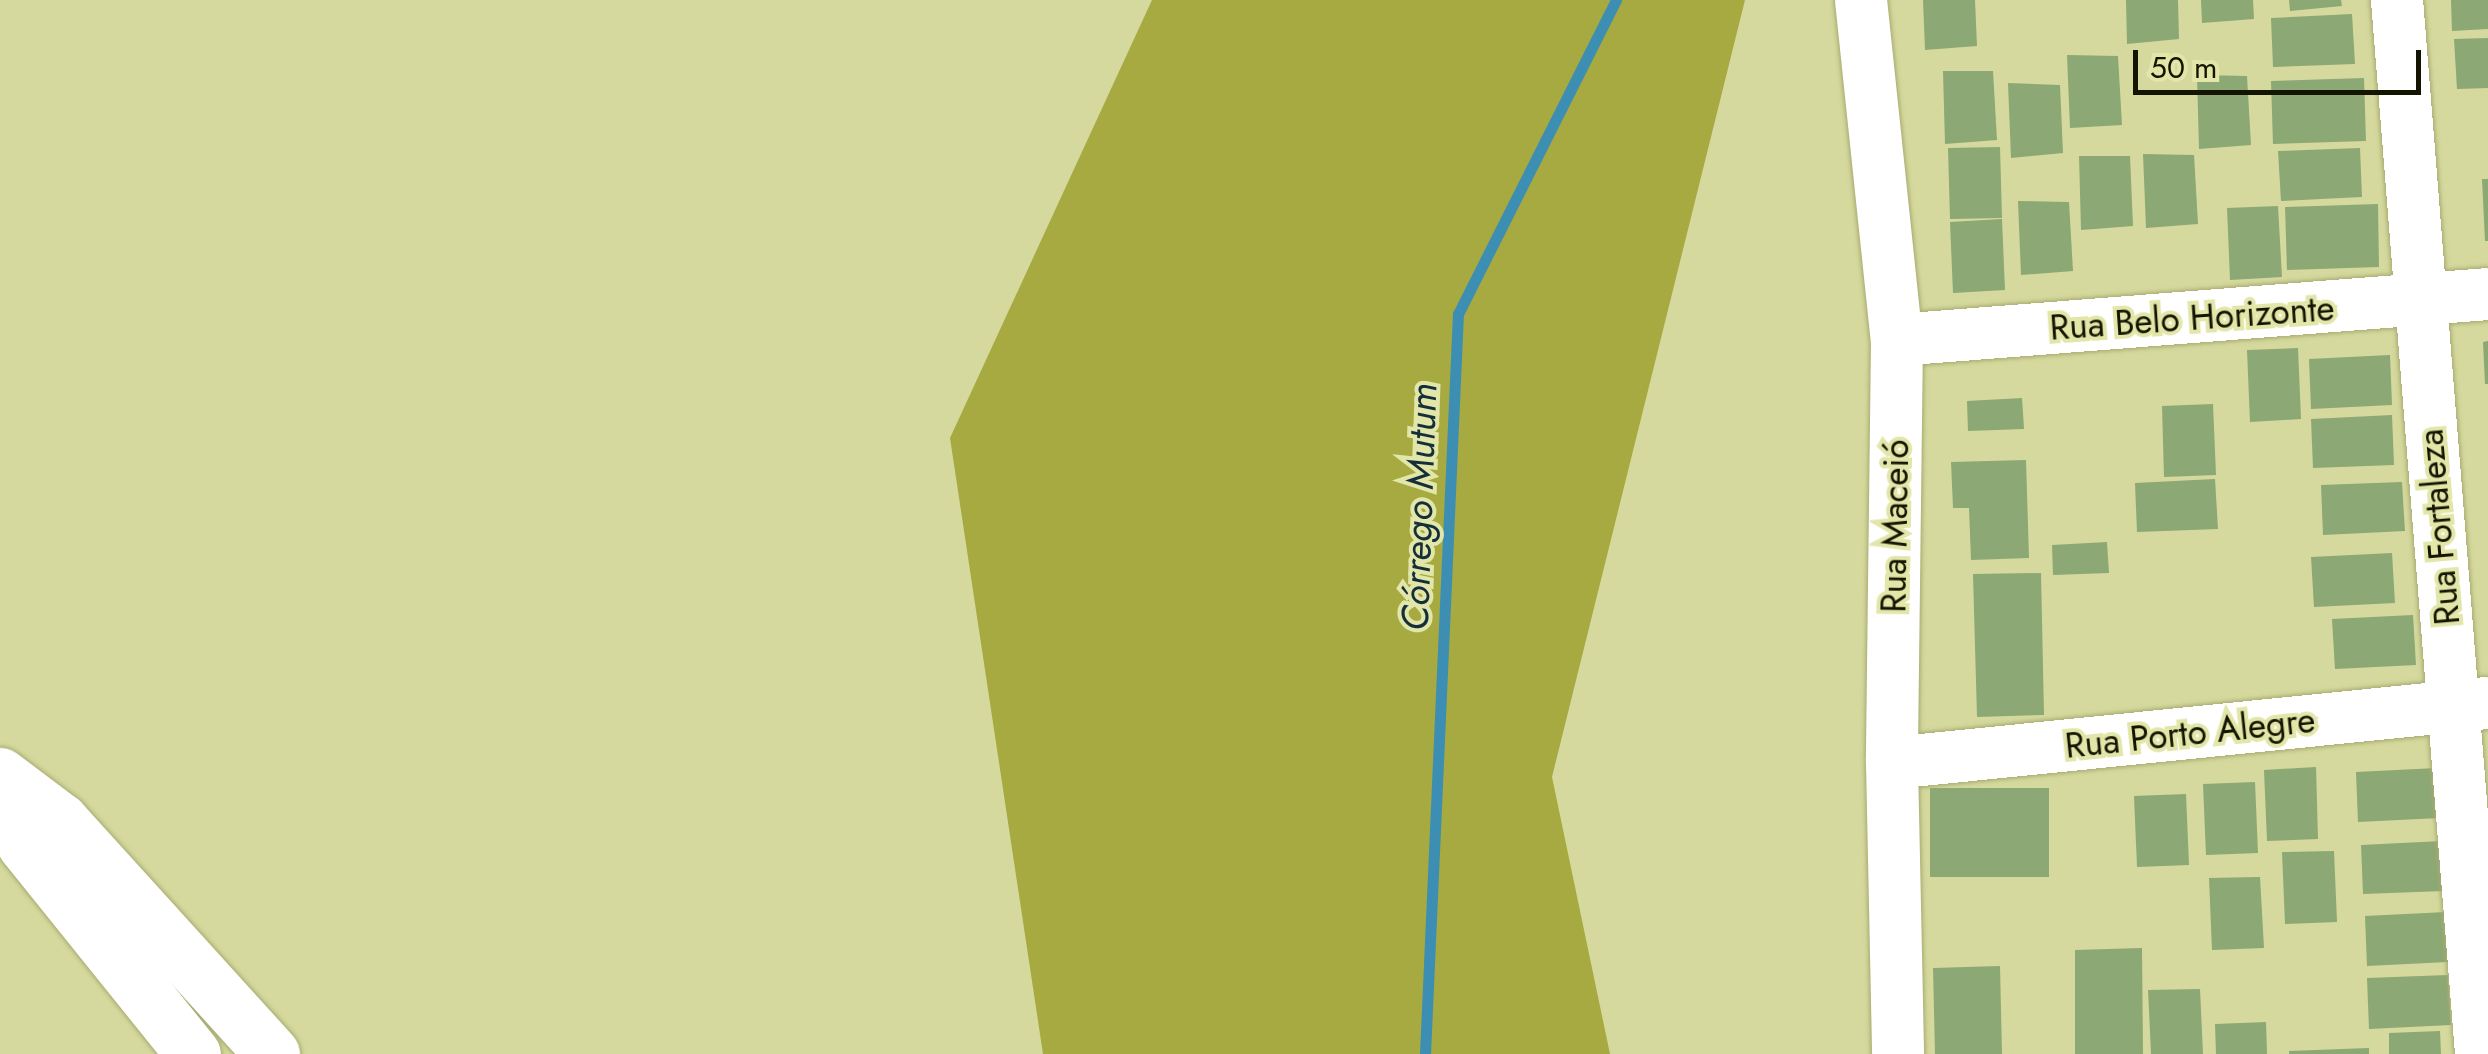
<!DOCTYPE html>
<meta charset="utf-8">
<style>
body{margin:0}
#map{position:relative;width:2488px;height:1054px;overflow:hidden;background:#d5d99d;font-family:Jost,sans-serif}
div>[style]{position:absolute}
.forest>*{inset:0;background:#a6aa40}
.stream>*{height:11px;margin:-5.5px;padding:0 5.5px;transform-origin:5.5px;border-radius:5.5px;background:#3c8eb3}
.building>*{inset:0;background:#8ca874}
.roads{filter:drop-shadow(0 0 2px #a8ab71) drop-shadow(0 0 2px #a8ab71)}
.minor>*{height:52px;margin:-26px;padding:0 26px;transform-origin:26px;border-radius:26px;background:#fff}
.major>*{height:55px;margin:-27.5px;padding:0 27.5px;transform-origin:27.5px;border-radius:27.5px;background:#fff}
span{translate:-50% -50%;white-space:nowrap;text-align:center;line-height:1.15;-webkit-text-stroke:8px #e2e6a9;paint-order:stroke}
.street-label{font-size:35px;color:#141501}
.water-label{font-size:38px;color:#142e3a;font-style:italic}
.scale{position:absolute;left:2133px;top:50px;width:288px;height:45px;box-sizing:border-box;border:5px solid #141501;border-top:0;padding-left:12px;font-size:30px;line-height:35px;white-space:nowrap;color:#141501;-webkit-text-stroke:8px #e2e6a9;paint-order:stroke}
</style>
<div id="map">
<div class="forest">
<i style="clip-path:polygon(1152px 0,1745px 0,1552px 777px,1610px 1054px,1043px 1054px,950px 438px)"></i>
</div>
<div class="stream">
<i style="left:1425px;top:1054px;width:741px;rotate:-87.45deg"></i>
<i style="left:1458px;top:314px;width:352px;rotate:-63.3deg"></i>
</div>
<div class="building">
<i style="clip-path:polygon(1923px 0,1975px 0,1977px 46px,1925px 50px)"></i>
<i style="clip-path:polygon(2126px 0,2178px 0,2179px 39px,2127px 44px)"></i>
<i style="clip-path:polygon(2201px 0,2253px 0,2254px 19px,2202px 23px)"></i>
<i style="clip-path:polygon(2289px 0,2341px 0,2342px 6px,2290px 11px)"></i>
<i style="clip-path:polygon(2451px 0,2488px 0,2488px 29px,2452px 31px)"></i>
<i style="clip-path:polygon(2352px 14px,2355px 64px,2273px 67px,2271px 18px)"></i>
<i style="clip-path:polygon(2488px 38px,2488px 88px,2457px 89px,2454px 39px)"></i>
<i style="clip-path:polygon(2067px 55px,2118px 56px,2122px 125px,2070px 128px)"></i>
<i style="clip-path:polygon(1943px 71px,1993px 71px,1997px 140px,1945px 144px)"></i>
<i style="clip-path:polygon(2197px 75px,2247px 76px,2251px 145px,2199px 149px)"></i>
<i style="clip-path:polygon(2364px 78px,2366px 141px,2273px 144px,2271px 81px)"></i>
<i style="clip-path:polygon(2008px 83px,2060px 85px,2063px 153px,2011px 158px)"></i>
<i style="clip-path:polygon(2000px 147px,2002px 218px,1950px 219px,1948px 148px)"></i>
<i style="clip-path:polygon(2360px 148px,2362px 197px,2281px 201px,2278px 151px)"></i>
<i style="clip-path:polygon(2143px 154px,2194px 155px,2198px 224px,2146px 228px)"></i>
<i style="clip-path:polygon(2079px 156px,2130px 156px,2133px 226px,2081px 230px)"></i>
<i style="clip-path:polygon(2482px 179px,2488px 179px,2488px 241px,2485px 241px)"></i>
<i style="clip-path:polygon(2018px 201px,2069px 202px,2073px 271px,2021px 275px)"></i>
<i style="clip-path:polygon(2378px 204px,2379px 267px,2287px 270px,2285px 207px)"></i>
<i style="clip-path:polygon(2278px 206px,2282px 277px,2230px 280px,2227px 208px)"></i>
<i style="clip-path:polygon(2002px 219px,2005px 290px,1953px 293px,1950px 222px)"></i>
<i style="clip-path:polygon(2488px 341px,2488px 384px,2485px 384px,2483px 342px)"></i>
<i style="clip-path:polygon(2298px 348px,2301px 419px,2250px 422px,2247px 350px)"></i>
<i style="clip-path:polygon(2390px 355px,2392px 405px,2311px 409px,2309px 359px)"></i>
<i style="clip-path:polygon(2022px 398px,2024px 429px,1968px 431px,1967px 401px)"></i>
<i style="clip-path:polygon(2213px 404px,2216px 475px,2164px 477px,2162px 406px)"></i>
<i style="clip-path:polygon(2392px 415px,2394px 465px,2313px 468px,2311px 419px)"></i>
<i style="clip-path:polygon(2026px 460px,2029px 558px,1971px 560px,1969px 508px,1953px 508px,1951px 462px)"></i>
<i style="clip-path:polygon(2215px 479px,2218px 529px,2137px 532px,2135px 483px)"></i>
<i style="clip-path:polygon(2402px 482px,2405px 531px,2323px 535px,2321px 485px)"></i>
<i style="clip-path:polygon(2107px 542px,2109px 573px,2053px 575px,2052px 545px)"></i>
<i style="clip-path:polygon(2392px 553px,2395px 603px,2314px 607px,2311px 557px)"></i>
<i style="clip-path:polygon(2041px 573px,2044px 715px,1977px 717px,1973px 574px)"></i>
<i style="clip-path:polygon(2413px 615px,2416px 665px,2335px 669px,2332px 619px)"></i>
<i style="clip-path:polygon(2316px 767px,2318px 839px,2267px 841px,2264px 770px)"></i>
<i style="clip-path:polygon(2437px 768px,2439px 818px,2358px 822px,2356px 772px)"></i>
<i style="clip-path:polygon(2255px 782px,2258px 853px,2206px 855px,2203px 784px)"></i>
<i style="clip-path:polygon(1930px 788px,2049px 788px,2049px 877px,1930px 877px)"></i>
<i style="clip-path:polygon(2186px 794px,2189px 865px,2137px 867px,2134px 796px)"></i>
<i style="clip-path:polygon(2442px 841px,2444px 891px,2363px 894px,2361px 845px)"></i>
<i style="clip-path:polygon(2334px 851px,2337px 922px,2285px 924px,2282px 852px)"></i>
<i style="clip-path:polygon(2260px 877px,2264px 948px,2212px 950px,2209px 878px)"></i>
<i style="clip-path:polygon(2446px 912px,2448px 962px,2367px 966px,2365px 916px)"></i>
<i style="clip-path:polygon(2142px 948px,2143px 1054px,2075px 1054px,2075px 950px)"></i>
<i style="clip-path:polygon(2000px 966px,2002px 1054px,1935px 1054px,1933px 968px)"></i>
<i style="clip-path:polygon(2448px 975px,2451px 1025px,2369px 1029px,2367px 978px)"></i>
<i style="clip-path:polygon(2200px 989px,2203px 1054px,2151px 1054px,2148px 990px)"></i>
<i style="clip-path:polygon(2266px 1022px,2267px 1054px,2216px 1054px,2215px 1024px)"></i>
<i style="clip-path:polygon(2440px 1031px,2441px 1054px,2389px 1054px,2389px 1033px)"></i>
<i style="clip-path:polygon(2369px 1048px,2369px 1054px,2289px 1054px,2289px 1051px)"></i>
</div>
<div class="roads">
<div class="minor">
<i style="left:1861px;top:0;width:342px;rotate:84deg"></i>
<i style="left:1897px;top:340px;width:423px;rotate:90.7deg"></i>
<i style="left:1892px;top:763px;width:291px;rotate:88.8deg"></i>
<i style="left:2397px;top:0;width:1057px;rotate:85.44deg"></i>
<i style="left:1897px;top:340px;width:593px;rotate:-4.45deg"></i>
<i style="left:1892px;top:763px;width:598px;rotate:-5.76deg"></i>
</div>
<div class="major">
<i style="left:0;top:775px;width:76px;rotate:37deg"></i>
<i style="left:61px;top:821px;width:314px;rotate:47.8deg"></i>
<i style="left:0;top:803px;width:49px;rotate:59.2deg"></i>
<i style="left:25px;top:845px;width:268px;rotate:51.2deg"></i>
</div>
</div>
<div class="street-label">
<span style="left:2192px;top:318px;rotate:-4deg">Rua Belo Horizonte</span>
<span style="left:1895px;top:526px;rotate:-89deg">Rua Maceió</span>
<span style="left:2439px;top:527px;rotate:-95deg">Rua Fortaleza</span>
<span style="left:2190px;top:733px;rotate:-6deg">Rua Porto Alegre</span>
</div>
<div class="water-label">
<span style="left:1419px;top:507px;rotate:-88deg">Córrego Mutum</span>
</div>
<div class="scale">50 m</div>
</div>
